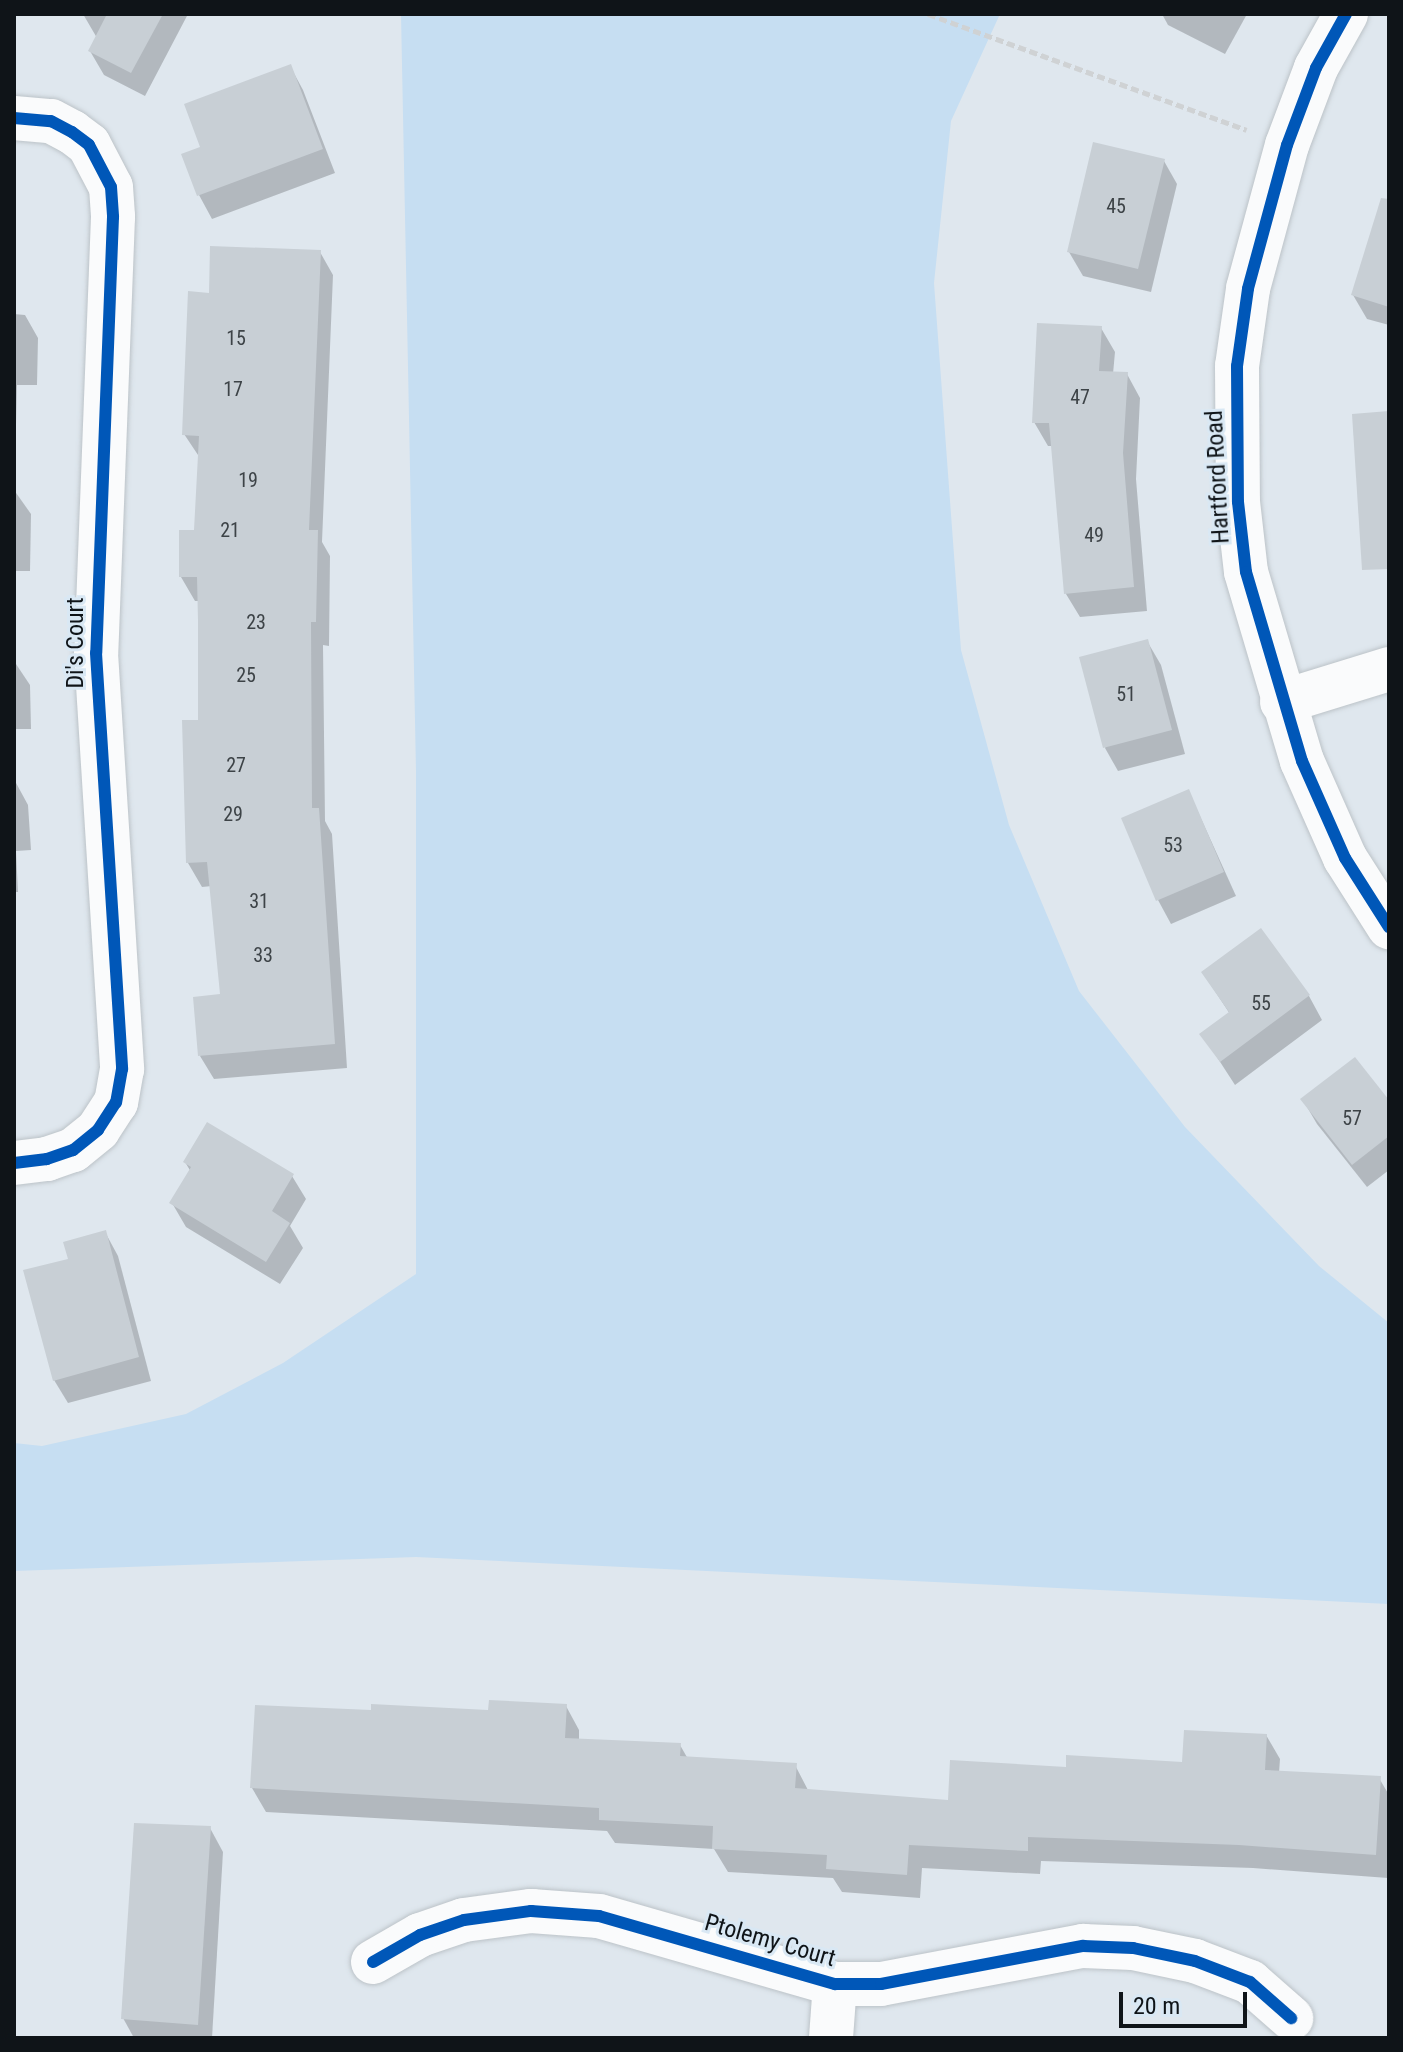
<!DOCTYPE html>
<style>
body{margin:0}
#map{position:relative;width:1403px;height:2052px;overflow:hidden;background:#dfe7ee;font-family:"Roboto Condensed",sans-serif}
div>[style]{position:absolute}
.green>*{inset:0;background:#c6def2}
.shadow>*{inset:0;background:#0003}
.building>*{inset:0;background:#c8cfd5}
.path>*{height:5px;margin-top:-2.5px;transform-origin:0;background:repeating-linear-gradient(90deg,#cfd2d4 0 8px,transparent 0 12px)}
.roads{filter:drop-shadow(0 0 2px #bcc3c8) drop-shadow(0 0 2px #bcc3c8)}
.street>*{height:44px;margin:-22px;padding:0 22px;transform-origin:22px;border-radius:22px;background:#fafbfc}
.cycleway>*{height:12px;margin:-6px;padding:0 6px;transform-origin:6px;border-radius:6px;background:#0057b8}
span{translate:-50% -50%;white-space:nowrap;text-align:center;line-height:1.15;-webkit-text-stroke:6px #d9e8f4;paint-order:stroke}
.number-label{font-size:20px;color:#3d4347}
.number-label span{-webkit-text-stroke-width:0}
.street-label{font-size:24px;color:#0f1418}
.frame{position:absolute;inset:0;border:16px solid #0f1418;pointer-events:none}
.scale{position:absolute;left:1119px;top:1992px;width:128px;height:36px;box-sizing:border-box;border:4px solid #0f1418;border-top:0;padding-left:10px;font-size:24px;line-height:28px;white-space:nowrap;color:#0f1418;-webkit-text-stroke:6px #d9e8f4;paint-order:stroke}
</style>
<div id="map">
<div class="green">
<i style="clip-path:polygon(401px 14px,1000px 14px,951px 121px,934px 283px,961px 650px,1009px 825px,1079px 991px,1185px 1127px,1319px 1266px,1389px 1323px,1389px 1604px,416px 1557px,14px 1571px,14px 1443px,42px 1446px,186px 1414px,283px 1363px,416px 1274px,416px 771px)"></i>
</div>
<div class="shadow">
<i style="clip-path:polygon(83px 14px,188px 14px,145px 96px,104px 75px,90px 51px,97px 38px)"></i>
<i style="clip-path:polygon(1162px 14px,1247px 14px,1225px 54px,1168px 25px)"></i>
<i style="clip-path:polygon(290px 66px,303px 90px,335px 173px,212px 219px,199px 195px,184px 155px,202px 148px)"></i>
<i style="clip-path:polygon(1164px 161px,1177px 184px,1151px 292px,1083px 276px,1069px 252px)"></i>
<i style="clip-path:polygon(1389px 207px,1389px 325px,1367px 319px,1353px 295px)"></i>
<i style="clip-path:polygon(320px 252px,333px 275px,322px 542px,330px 556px,329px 646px,323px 645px,325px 821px,332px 834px,347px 1068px,214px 1079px,200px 1056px,222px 996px,212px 886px,202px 887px,188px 863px,184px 722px,200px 722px,199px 601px,195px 601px,181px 577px,196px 532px,200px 458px,184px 434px,211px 295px)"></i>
<i style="clip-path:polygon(14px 314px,25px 315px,38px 338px,37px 385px,17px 385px,16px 425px)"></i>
<i style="clip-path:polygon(1101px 328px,1115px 352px,1113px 374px,1127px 374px,1140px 398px,1136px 479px,1147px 611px,1080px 617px,1066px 594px,1053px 446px,1048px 446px,1034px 422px)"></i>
<i style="clip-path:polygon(14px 490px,31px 514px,30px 571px,14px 571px)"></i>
<i style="clip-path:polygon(1147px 641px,1161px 665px,1185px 754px,1118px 771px,1105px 748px)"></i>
<i style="clip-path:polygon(14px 661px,30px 685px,31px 729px,14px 729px)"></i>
<i style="clip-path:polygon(15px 781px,28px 805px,31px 850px,16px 851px,18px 892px,14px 892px)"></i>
<i style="clip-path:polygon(1189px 792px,1236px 896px,1171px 924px,1158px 900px)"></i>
<i style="clip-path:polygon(1203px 973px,1309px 996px,1322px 1020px,1235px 1085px,1202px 1034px,1230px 1014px)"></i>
<i style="clip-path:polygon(1303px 1100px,1389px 1103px,1389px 1170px,1367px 1187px,1317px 1124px)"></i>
<i style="clip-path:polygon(185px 1162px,292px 1176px,306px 1199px,290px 1226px,303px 1248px,280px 1284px,186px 1227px,172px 1203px,191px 1172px)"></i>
<i style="clip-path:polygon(105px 1232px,118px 1256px,151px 1381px,68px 1403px,54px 1380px,70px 1260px)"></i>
<i style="clip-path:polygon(566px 1706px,579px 1730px,579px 1740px,680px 1745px,688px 1759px,795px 1765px,809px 1792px,950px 1802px,1067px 1769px,1184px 1764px,1266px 1735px,1280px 1759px,1279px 1773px,1379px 1778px,1389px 1795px,1388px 1878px,1253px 1868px,1041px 1861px,1040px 1874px,922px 1868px,920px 1898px,842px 1892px,833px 1878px,728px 1872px,714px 1849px,615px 1843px,607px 1831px,266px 1812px,252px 1788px,373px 1712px,490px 1712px)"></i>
<i style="clip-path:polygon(210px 1828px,223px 1852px,212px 2038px,134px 2038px,123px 2018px)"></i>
</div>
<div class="building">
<i style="clip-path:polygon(107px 14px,163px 14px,131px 73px,88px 51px)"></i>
<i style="clip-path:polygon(291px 64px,323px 149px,197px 196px,181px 154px,200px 147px,184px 104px)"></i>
<i style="clip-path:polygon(1093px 142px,1165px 159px,1138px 269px,1067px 252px)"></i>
<i style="clip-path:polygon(1381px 198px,1389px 199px,1389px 307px,1351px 295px)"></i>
<i style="clip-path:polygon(210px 246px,321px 250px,309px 530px,318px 530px,316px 622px,311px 622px,312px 808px,319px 808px,335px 1044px,198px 1056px,193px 997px,220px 994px,207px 862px,186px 863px,182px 720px,198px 720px,198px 621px,197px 577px,179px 577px,179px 530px,194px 530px,199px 436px,182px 435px,188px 291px,209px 293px)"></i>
<i style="clip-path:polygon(1037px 323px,1102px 326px,1099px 371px,1128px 372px,1123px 453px,1134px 587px,1064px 594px,1049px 423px,1032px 423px)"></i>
<i style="clip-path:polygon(1389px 411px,1389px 569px,1362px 570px,1352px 414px)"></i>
<i style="clip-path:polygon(1148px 639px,1172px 730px,1103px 748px,1079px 657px)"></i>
<i style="clip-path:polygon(1189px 789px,1224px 872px,1156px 901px,1121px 818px)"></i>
<i style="clip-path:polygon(1261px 928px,1310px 995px,1220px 1062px,1199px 1034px,1229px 1012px,1201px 972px)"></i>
<i style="clip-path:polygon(1355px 1057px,1389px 1100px,1389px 1136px,1352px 1165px,1300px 1099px)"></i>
<i style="clip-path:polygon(207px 1122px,294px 1174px,272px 1211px,290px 1223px,266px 1262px,169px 1203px,191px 1167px,183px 1162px)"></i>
<i style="clip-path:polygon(106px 1230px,139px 1357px,53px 1381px,23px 1270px,68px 1259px,63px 1242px)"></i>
<i style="clip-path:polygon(489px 1700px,567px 1704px,565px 1738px,681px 1743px,680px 1756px,797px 1763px,795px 1788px,948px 1800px,950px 1760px,1066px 1767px,1066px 1755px,1182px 1762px,1184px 1730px,1267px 1734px,1265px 1770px,1381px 1776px,1376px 1855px,1239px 1845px,1028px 1837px,1028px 1851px,909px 1845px,907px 1875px,826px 1869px,827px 1855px,712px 1849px,713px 1826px,599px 1820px,599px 1808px,250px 1788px,255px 1705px,371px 1710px,371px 1704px,488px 1710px)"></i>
<i style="clip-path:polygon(134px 1823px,211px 1826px,198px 2025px,121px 2019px)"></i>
</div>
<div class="path">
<i style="left:928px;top:14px;width:339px;rotate:20deg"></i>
</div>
<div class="roads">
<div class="street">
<i style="left:1346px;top:14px;width:62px;rotate:119.1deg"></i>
<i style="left:1316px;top:68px;width:82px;rotate:110.6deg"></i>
<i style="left:1287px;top:145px;width:149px;rotate:105.2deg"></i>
<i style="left:1248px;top:289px;width:78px;rotate:98.1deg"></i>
<i style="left:1237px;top:366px;width:136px;rotate:89.6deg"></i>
<i style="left:1238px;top:502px;width:70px;rotate:83.5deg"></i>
<i style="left:1246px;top:572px;width:197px;rotate:73.5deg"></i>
<i style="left:1302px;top:761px;width:106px;rotate:66.1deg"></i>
<i style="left:1345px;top:858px;width:82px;rotate:57.5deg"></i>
<i style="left:14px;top:118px;width:37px;rotate:5deg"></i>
<i style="left:51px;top:121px;width:24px;rotate:28deg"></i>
<i style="left:72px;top:132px;width:21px;rotate:37deg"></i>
<i style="left:89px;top:145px;width:47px;rotate:62.4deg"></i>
<i style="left:111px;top:187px;width:30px;rotate:86deg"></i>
<i style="left:113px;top:217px;width:436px;rotate:92.2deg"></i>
<i style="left:96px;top:653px;width:417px;rotate:86.4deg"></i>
<i style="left:122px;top:1069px;width:34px;rotate:100deg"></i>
<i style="left:116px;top:1102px;width:33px;rotate:123deg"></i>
<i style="left:98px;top:1130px;width:32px;rotate:141deg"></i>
<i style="left:73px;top:1150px;width:28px;rotate:161deg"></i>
<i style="left:47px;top:1159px;width:33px;rotate:173deg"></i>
<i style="left:1282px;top:702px;width:112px;rotate:-17.1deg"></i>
<i style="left:373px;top:1962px;width:54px;rotate:-29.9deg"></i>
<i style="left:420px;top:1935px;width:46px;rotate:-18.8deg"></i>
<i style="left:464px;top:1920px;width:68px;rotate:-7.7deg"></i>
<i style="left:531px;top:1911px;width:68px;rotate:4.2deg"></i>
<i style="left:599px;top:1916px;width:246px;rotate:16.1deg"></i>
<i style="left:835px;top:1984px;width:46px"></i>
<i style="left:881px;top:1984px;width:206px;rotate:-10.7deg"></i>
<i style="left:1083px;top:1946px;width:50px;rotate:2.3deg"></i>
<i style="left:1133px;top:1948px;width:63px;rotate:11.8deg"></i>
<i style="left:1195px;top:1961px;width:59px;rotate:20.9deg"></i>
<i style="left:1250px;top:1982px;width:55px;rotate:41.3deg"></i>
<i style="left:831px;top:2038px;width:54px;rotate:-85.8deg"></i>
</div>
</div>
<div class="cycleway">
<i style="left:1346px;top:14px;width:62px;rotate:119.1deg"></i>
<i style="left:1316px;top:68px;width:82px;rotate:110.6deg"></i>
<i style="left:1287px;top:145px;width:149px;rotate:105.2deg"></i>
<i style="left:1248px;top:289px;width:78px;rotate:98.1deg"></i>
<i style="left:1237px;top:366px;width:136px;rotate:89.6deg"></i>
<i style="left:1238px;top:502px;width:70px;rotate:83.5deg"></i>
<i style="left:1246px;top:572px;width:197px;rotate:73.5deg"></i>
<i style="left:1302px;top:761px;width:106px;rotate:66.1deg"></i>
<i style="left:1345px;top:858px;width:82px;rotate:57.5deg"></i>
<i style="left:14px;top:118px;width:37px;rotate:5deg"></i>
<i style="left:51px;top:121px;width:24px;rotate:28deg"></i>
<i style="left:72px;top:132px;width:21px;rotate:37deg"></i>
<i style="left:89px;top:145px;width:47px;rotate:62.4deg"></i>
<i style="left:111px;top:187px;width:30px;rotate:86deg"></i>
<i style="left:113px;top:217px;width:436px;rotate:92.2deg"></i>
<i style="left:96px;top:653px;width:417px;rotate:86.4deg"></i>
<i style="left:122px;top:1069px;width:34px;rotate:100deg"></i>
<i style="left:116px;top:1102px;width:33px;rotate:123deg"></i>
<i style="left:98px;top:1130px;width:32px;rotate:141deg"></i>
<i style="left:73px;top:1150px;width:28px;rotate:161deg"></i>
<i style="left:47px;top:1159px;width:33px;rotate:173deg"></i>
<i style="left:373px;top:1962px;width:54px;rotate:-29.9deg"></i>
<i style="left:420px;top:1935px;width:46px;rotate:-18.8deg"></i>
<i style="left:464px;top:1920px;width:68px;rotate:-7.7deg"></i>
<i style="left:531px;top:1911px;width:68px;rotate:4.2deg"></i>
<i style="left:599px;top:1916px;width:246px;rotate:16.1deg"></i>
<i style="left:835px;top:1984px;width:46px"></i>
<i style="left:881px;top:1984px;width:206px;rotate:-10.7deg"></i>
<i style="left:1083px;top:1946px;width:50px;rotate:2.3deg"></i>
<i style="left:1133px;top:1948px;width:63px;rotate:11.8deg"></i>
<i style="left:1195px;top:1961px;width:59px;rotate:20.9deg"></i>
<i style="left:1250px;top:1982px;width:55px;rotate:41.3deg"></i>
</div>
<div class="number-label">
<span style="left:1116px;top:206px">45</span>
<span style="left:236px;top:338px">15</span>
<span style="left:233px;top:389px">17</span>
<span style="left:1080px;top:397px">47</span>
<span style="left:248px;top:480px">19</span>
<span style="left:230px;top:530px">21</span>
<span style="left:1094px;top:535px">49</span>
<span style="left:256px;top:622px">23</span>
<span style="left:246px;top:675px">25</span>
<span style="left:1126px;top:694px">51</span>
<span style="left:236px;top:765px">27</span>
<span style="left:233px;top:814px">29</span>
<span style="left:1173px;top:845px">53</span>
<span style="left:259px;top:901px">31</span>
<span style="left:263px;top:955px">33</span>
<span style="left:1261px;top:1003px">55</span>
<span style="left:1352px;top:1118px">57</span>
</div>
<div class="street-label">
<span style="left:1218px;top:477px;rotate:-93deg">Hartford Road</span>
<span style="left:76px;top:643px;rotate:-90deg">Di's Court</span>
<span style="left:770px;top:1941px;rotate:16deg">Ptolemy Court</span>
</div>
<div class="frame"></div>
<div class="scale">20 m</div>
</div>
